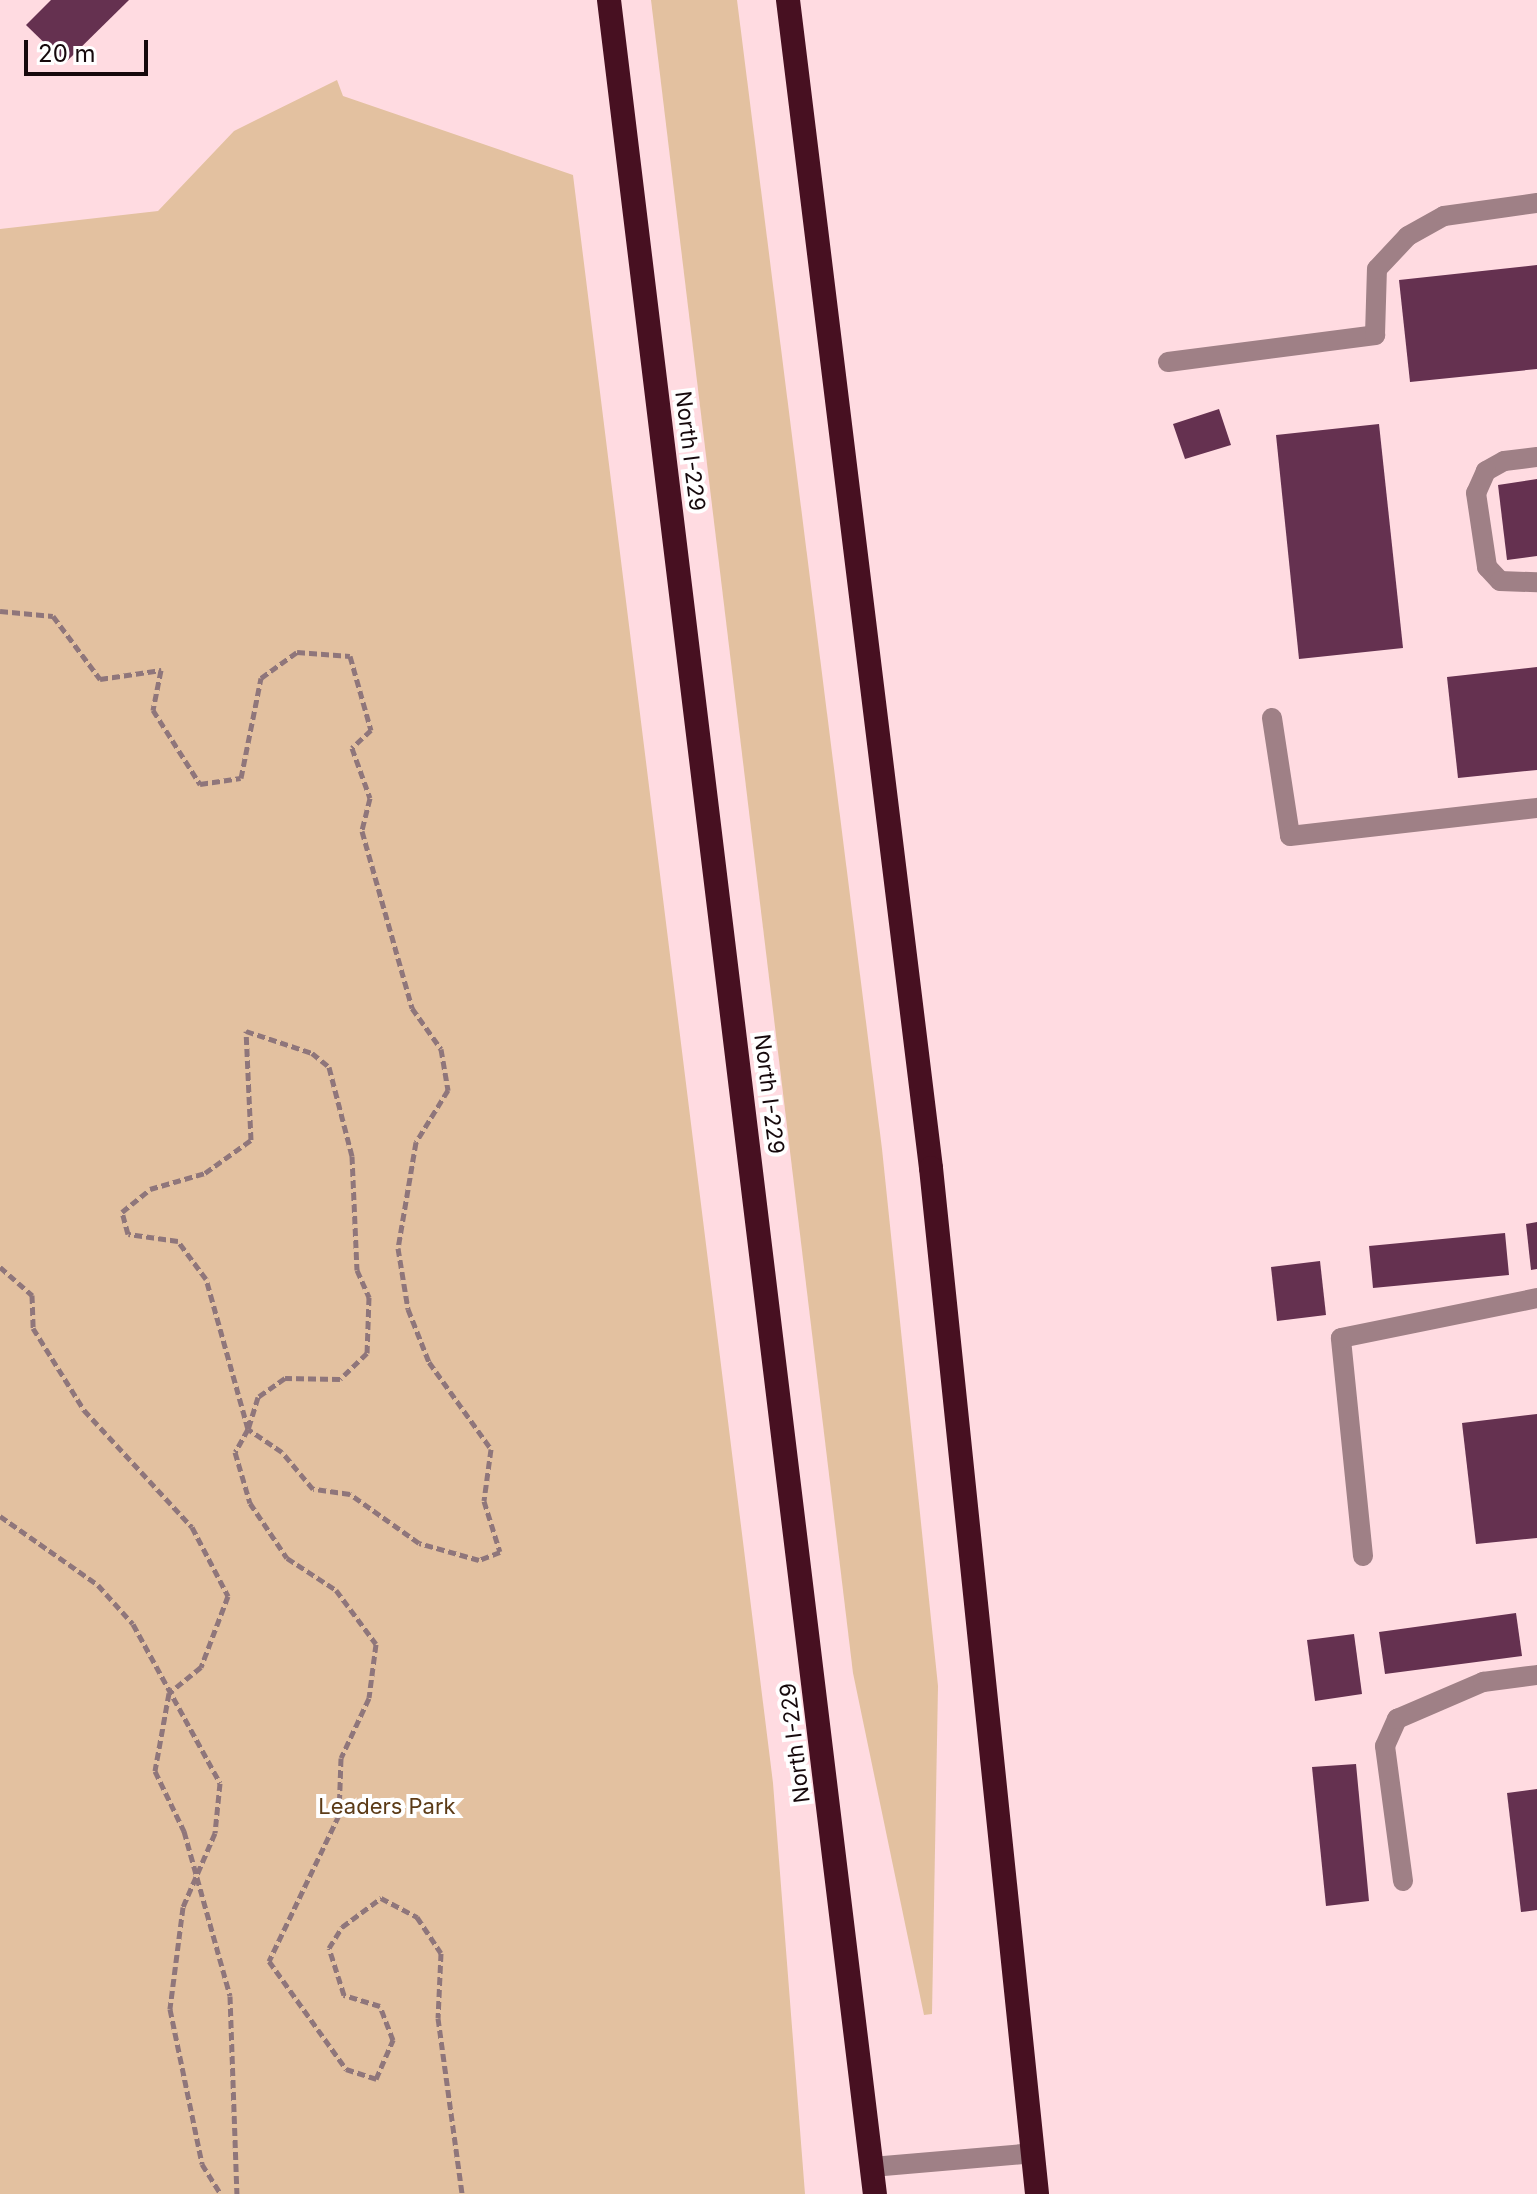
<!DOCTYPE html>
<style>
body{margin:0}
#map{position:relative;width:1537px;height:2194px;overflow:hidden;background:#ffdbe1;font-family:Inter,sans-serif}
div>[style]{position:absolute}
.green>*{inset:0;background:#e3c1a0}
.building>*{inset:0;background:#653150}
.path>*{height:5px;margin-top:-2.5px;transform-origin:0;background:repeating-linear-gradient(90deg,#8f767b 0 8px,transparent 0 12px)}
.service>*{height:20px;margin:-10px;padding:0 10px;transform-origin:10px;border-radius:10px;background:#9f8086}
.motorway>*{height:24px;margin:-12px;padding:0 12px;transform-origin:12px;border-radius:12px;background:#471021}
span{translate:-50% -50%;white-space:nowrap;text-align:center;line-height:1.15;-webkit-text-stroke:8px #fff;paint-order:stroke}
.street-label{font-size:22px;color:#16090c}
.park-label{font-size:22px;color:#5c3b17}
.scale{position:absolute;left:24px;top:40px;width:124px;height:36px;box-sizing:border-box;border:4px solid #16090c;border-top:0;padding-left:10px;font-size:24px;line-height:28px;white-space:nowrap;color:#16090c;-webkit-text-stroke:6px #fff;paint-order:stroke}
</style>
<div id="map">
<div class="green">
<i style="clip-path:polygon(651px 0,737px 0,882px 1149px,938px 1686px,932px 2014px,924px 2015px,853px 1673px)"></i>
<i style="clip-path:polygon(337px 80px,343px 96px,573px 175px,773px 1783px,805px 2194px,0 2194px,0 229px,158px 211px,234px 131px)"></i>
</div>
<div class="building">
<i style="clip-path:polygon(51px 0,129px 0,65px 63px,26px 25px)"></i>
<i style="clip-path:polygon(1537px 265px,1537px 369px,1410px 382px,1399px 280px)"></i>
<i style="clip-path:polygon(1219px 409px,1231px 445px,1185px 459px,1173px 424px)"></i>
<i style="clip-path:polygon(1379px 424px,1403px 648px,1299px 659px,1276px 435px)"></i>
<i style="clip-path:polygon(1537px 479px,1537px 556px,1507px 560px,1498px 485px)"></i>
<i style="clip-path:polygon(1537px 667px,1537px 770px,1458px 778px,1447px 677px)"></i>
<i style="clip-path:polygon(1537px 1222px,1537px 1269px,1531px 1270px,1526px 1224px)"></i>
<i style="clip-path:polygon(1505px 1233px,1509px 1275px,1373px 1288px,1369px 1246px)"></i>
<i style="clip-path:polygon(1320px 1261px,1326px 1315px,1277px 1321px,1271px 1267px)"></i>
<i style="clip-path:polygon(1537px 1414px,1537px 1538px,1476px 1544px,1462px 1423px)"></i>
<i style="clip-path:polygon(1516px 1613px,1522px 1656px,1385px 1674px,1379px 1632px)"></i>
<i style="clip-path:polygon(1354px 1634px,1362px 1694px,1315px 1701px,1307px 1640px)"></i>
<i style="clip-path:polygon(1356px 1764px,1369px 1901px,1326px 1906px,1312px 1767px)"></i>
<i style="clip-path:polygon(1537px 1789px,1537px 1910px,1521px 1912px,1507px 1793px)"></i>
</div>
<div class="path">
<i style="left:0;top:611px;width:53px;rotate:5.4deg"></i>
<i style="left:53px;top:616px;width:79px;rotate:53.3deg"></i>
<i style="left:100px;top:679px;width:62px;rotate:-8.4deg"></i>
<i style="left:161px;top:670px;width:41px;rotate:101.3deg"></i>
<i style="left:153px;top:710px;width:88px;rotate:57.6deg"></i>
<i style="left:200px;top:784px;width:41px;rotate:-8.3deg"></i>
<i style="left:241px;top:778px;width:102px;rotate:-78.7deg"></i>
<i style="left:261px;top:678px;width:44px;rotate:-35.8deg"></i>
<i style="left:297px;top:652px;width:53px;rotate:4.3deg"></i>
<i style="left:350px;top:656px;width:77px;rotate:74.2deg"></i>
<i style="left:371px;top:730px;width:26px;rotate:137deg"></i>
<i style="left:352px;top:748px;width:53px;rotate:70.2deg"></i>
<i style="left:370px;top:798px;width:34px;rotate:104deg"></i>
<i style="left:362px;top:831px;width:184px;rotate:74.2deg"></i>
<i style="left:412px;top:1008px;width:50px;rotate:54.7deg"></i>
<i style="left:441px;top:1049px;width:42px;rotate:80.3deg"></i>
<i style="left:448px;top:1090px;width:61px;rotate:121.6deg"></i>
<i style="left:416px;top:1142px;width:108px;rotate:99.6deg"></i>
<i style="left:398px;top:1248px;width:62px;rotate:80.7deg"></i>
<i style="left:408px;top:1309px;width:57px;rotate:68.4deg"></i>
<i style="left:429px;top:1362px;width:107px;rotate:54.5deg"></i>
<i style="left:491px;top:1449px;width:52px;rotate:97.7deg"></i>
<i style="left:484px;top:1501px;width:53px;rotate:72.6deg"></i>
<i style="left:500px;top:1552px;width:22px;rotate:159deg"></i>
<i style="left:479px;top:1560px;width:62px;rotate:-164.2deg"></i>
<i style="left:419px;top:1543px;width:85px;rotate:-144.6deg"></i>
<i style="left:350px;top:1494px;width:37px;rotate:-172deg"></i>
<i style="left:313px;top:1489px;width:48px;rotate:-130deg"></i>
<i style="left:282px;top:1452px;width:41px;rotate:-145.9deg"></i>
<i style="left:248px;top:1429px;width:26px;rotate:119deg"></i>
<i style="left:235px;top:1452px;width:53px;rotate:73.6deg"></i>
<i style="left:250px;top:1503px;width:66px;rotate:56.1deg"></i>
<i style="left:287px;top:1558px;width:59px;rotate:33.1deg"></i>
<i style="left:336px;top:1590px;width:67px;rotate:53.5deg"></i>
<i style="left:376px;top:1644px;width:54px;rotate:97.4deg"></i>
<i style="left:369px;top:1698px;width:66px;rotate:115deg"></i>
<i style="left:341px;top:1758px;width:57px;rotate:92deg"></i>
<i style="left:339px;top:1815px;width:162px;rotate:115.6deg"></i>
<i style="left:269px;top:1961px;width:133px;rotate:54.5deg"></i>
<i style="left:346px;top:2069px;width:32px;rotate:18deg"></i>
<i style="left:376px;top:2079px;width:43px;rotate:-66.4deg"></i>
<i style="left:393px;top:2040px;width:36px;rotate:-111deg"></i>
<i style="left:380px;top:2006px;width:38px;rotate:-163deg"></i>
<i style="left:344px;top:1995px;width:49px;rotate:-107.7deg"></i>
<i style="left:329px;top:1948px;width:25px;rotate:-58deg"></i>
<i style="left:342px;top:1927px;width:49px;rotate:-36.6deg"></i>
<i style="left:381px;top:1898px;width:41px;rotate:27.8deg"></i>
<i style="left:417px;top:1917px;width:43px;rotate:56.3deg"></i>
<i style="left:441px;top:1953px;width:65px;rotate:92.6deg"></i>
<i style="left:438px;top:2018px;width:178px;rotate:82.2deg"></i>
<i style="left:246px;top:1031px;width:70px;rotate:18.4deg"></i>
<i style="left:312px;top:1053px;width:22px;rotate:39deg"></i>
<i style="left:329px;top:1067px;width:92px;rotate:75.5deg"></i>
<i style="left:352px;top:1156px;width:114px;rotate:87.5deg"></i>
<i style="left:357px;top:1270px;width:30px;rotate:66deg"></i>
<i style="left:369px;top:1297px;width:56px;rotate:92deg"></i>
<i style="left:367px;top:1353px;width:37px;rotate:136deg"></i>
<i style="left:340px;top:1379px;width:55px;rotate:-179deg"></i>
<i style="left:285px;top:1378px;width:33px;rotate:145deg"></i>
<i style="left:258px;top:1397px;width:34px;rotate:107deg"></i>
<i style="left:248px;top:1429px;width:156px;rotate:-105.6deg"></i>
<i style="left:206px;top:1279px;width:47px;rotate:-126.4deg"></i>
<i style="left:178px;top:1241px;width:50px;rotate:-172deg"></i>
<i style="left:128px;top:1234px;width:23px;rotate:-105deg"></i>
<i style="left:122px;top:1212px;width:36px;rotate:-39deg"></i>
<i style="left:150px;top:1189px;width:57px;rotate:-16.2deg"></i>
<i style="left:205px;top:1173px;width:57px;rotate:-35.7deg"></i>
<i style="left:251px;top:1140px;width:109px;rotate:-92.6deg"></i>
<i style="left:0;top:1267px;width:43px;rotate:41.2deg"></i>
<i style="left:32px;top:1295px;width:33px;rotate:88deg"></i>
<i style="left:33px;top:1328px;width:97px;rotate:58.1deg"></i>
<i style="left:84px;top:1410px;width:159px;rotate:47.3deg"></i>
<i style="left:192px;top:1527px;width:78px;rotate:62.4deg"></i>
<i style="left:228px;top:1596px;width:76px;rotate:110.8deg"></i>
<i style="left:201px;top:1667px;width:41px;rotate:140.9deg"></i>
<i style="left:169px;top:1693px;width:79px;rotate:100.2deg"></i>
<i style="left:155px;top:1771px;width:67px;rotate:64.2deg"></i>
<i style="left:184px;top:1831px;width:171px;rotate:74.4deg"></i>
<i style="left:230px;top:1996px;width:198px;rotate:88deg"></i>
<i style="left:0;top:1516px;width:120px;rotate:35.1deg"></i>
<i style="left:98px;top:1585px;width:52px;rotate:48.1deg"></i>
<i style="left:133px;top:1624px;width:181px;rotate:61.3deg"></i>
<i style="left:220px;top:1783px;width:50px;rotate:95.7deg"></i>
<i style="left:215px;top:1833px;width:81px;rotate:113.4deg"></i>
<i style="left:183px;top:1907px;width:103px;rotate:97.3deg"></i>
<i style="left:170px;top:2009px;width:158px;rotate:78.3deg"></i>
<i style="left:202px;top:2164px;width:36px;rotate:58deg"></i>
</div>
<div class="service">
<i style="left:1168px;top:362px;width:209px;rotate:-7.4deg"></i>
<i style="left:1375px;top:335px;width:66px;rotate:-88.3deg"></i>
<i style="left:1377px;top:269px;width:45px;rotate:-46.8deg"></i>
<i style="left:1408px;top:236px;width:41px;rotate:-29.1deg"></i>
<i style="left:1444px;top:216px;width:94px;rotate:-8deg"></i>
<i style="left:1537px;top:457px;width:33px;rotate:173deg"></i>
<i style="left:1504px;top:461px;width:21px;rotate:151deg"></i>
<i style="left:1486px;top:471px;width:24px;rotate:114deg"></i>
<i style="left:1476px;top:493px;width:75px;rotate:81.5deg"></i>
<i style="left:1487px;top:567px;width:19px;rotate:47deg"></i>
<i style="left:1500px;top:581px;width:37px;rotate:2deg"></i>
<i style="left:1272px;top:718px;width:119px;rotate:81.3deg"></i>
<i style="left:1290px;top:836px;width:249px;rotate:-6.5deg"></i>
<i style="left:1363px;top:1556px;width:219px;rotate:-95.8deg"></i>
<i style="left:1341px;top:1338px;width:200px;rotate:-11.5deg"></i>
<i style="left:1403px;top:1881px;width:136px;rotate:-97.6deg"></i>
<i style="left:1385px;top:1746px;width:30px;rotate:-66deg"></i>
<i style="left:1397px;top:1719px;width:94px;rotate:-23.3deg"></i>
<i style="left:1483px;top:1682px;width:54px;rotate:-7.4deg"></i>
<i style="left:872px;top:2167px;width:163px;rotate:-4.9deg"></i>
</div>
<div class="motorway">
<i style="left:609px;top:0;width:2210px;rotate:83.09deg"></i>
<i style="left:788px;top:0;width:1177px;rotate:83.02deg"></i>
<i style="left:931px;top:1168px;width:1031px;rotate:84.1deg"></i>
</div>
<div class="street-label">
<span style="left:690px;top:451px;rotate:83deg">North I-229</span>
<span style="left:769px;top:1094px;rotate:83deg">North I-229</span>
<span style="left:795px;top:1743px;rotate:-97deg">North I-229</span>
</div>
<div class="park-label">
<span style="left:387px;top:1807px">Leaders Park</span>
</div>
<div class="scale">20 m</div>
</div>
